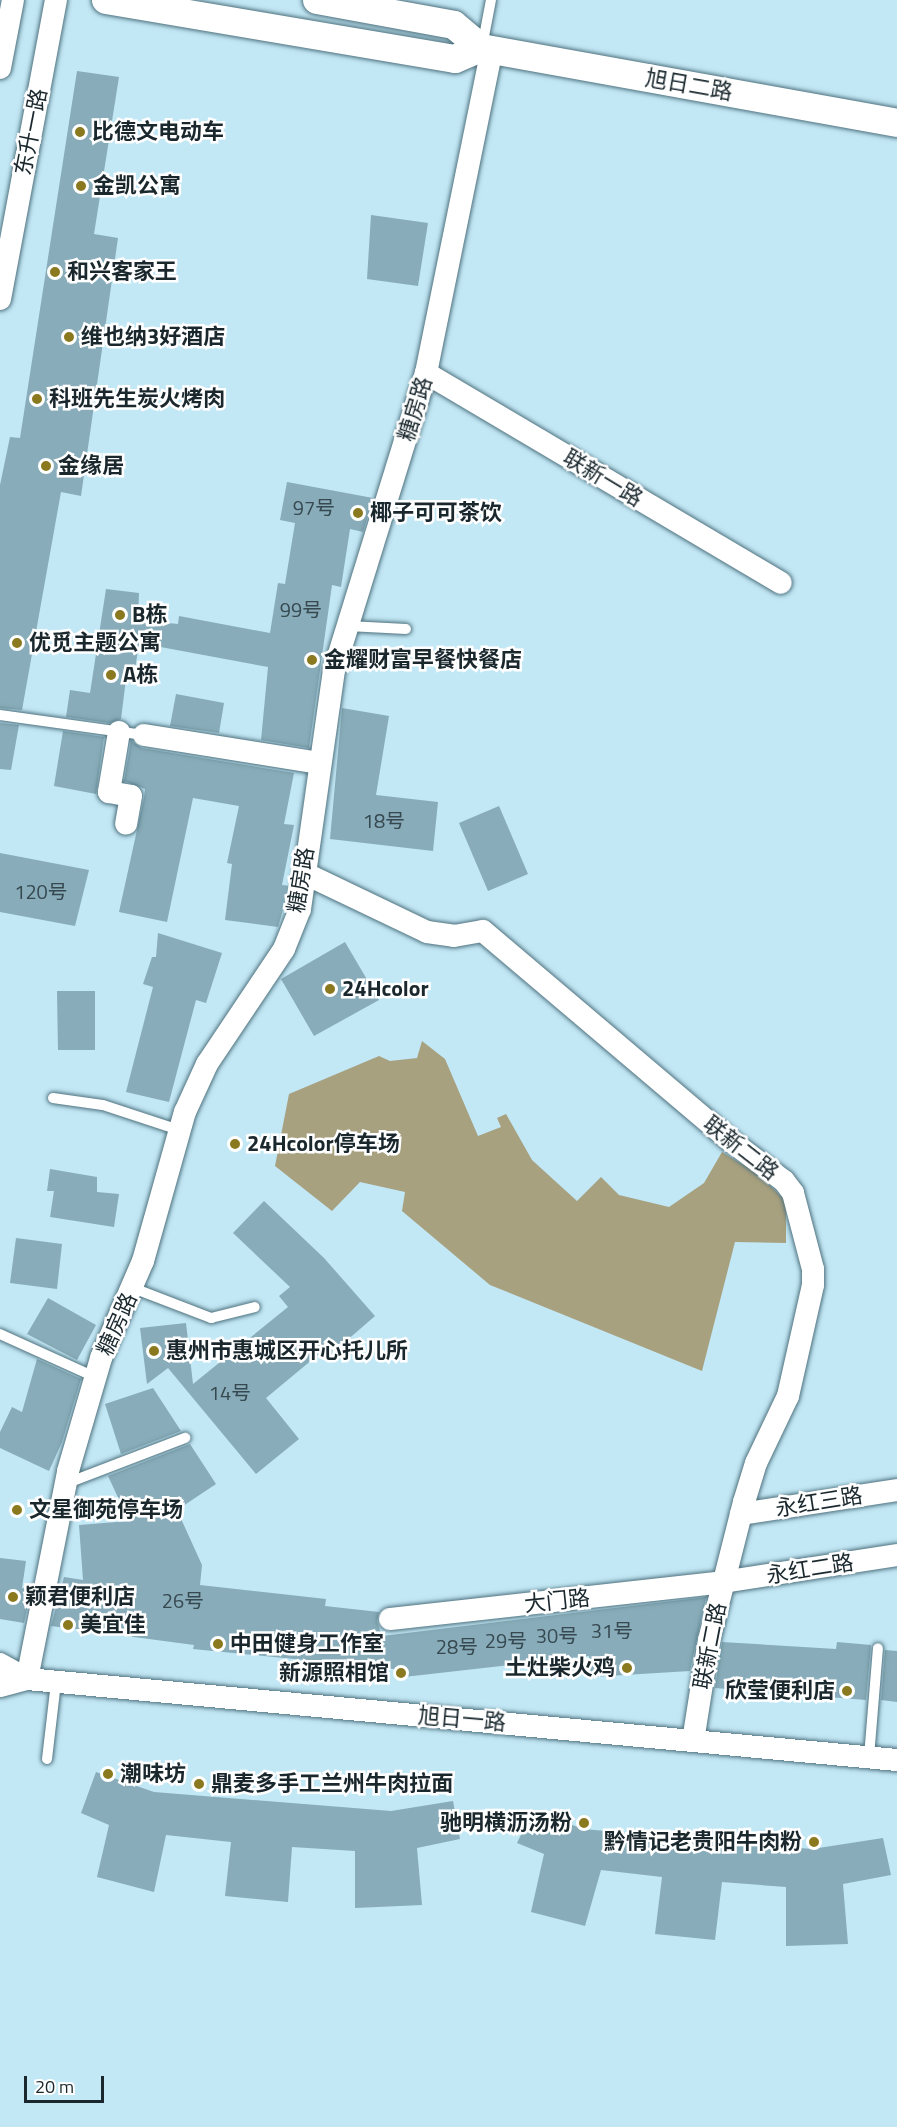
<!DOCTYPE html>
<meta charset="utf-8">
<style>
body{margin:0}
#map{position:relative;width:897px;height:2127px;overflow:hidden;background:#c2e7f5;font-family:"Titillium Web","Noto Sans SC",sans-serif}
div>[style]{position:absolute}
.water>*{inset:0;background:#a8a17f}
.building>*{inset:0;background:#88acb9}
.roads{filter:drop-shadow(0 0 2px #4f727e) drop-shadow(0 0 2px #4f727e)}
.service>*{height:10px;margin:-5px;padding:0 5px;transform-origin:5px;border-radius:5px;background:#fff}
.minor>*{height:22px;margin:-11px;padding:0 11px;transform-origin:11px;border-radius:11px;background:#fff}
.tertiary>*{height:28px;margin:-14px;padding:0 14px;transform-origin:14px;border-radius:14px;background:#fff}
.dots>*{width:16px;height:16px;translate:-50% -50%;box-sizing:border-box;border:3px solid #fff;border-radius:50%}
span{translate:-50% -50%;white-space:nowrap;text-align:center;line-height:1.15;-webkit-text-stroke:5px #fff;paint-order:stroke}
.number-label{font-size:20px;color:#364951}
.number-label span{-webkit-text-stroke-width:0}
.street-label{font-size:22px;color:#1a282e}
.poi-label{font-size:22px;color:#1a282e;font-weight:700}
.left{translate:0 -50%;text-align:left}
.right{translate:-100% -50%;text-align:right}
.scale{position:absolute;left:24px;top:2076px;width:80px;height:27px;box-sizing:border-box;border:3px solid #1a282e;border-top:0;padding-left:8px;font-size:18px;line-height:21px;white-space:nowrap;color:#1a282e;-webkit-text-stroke:4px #fff;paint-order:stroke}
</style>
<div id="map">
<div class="water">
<i style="clip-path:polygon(422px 1041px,445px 1059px,478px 1136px,501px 1127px,497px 1118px,506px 1114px,532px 1160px,577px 1201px,601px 1177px,619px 1195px,669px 1207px,704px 1183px,722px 1152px,758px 1174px,786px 1201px,786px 1243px,735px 1242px,702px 1371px,490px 1285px,402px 1211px,405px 1192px,360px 1182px,332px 1211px,275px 1166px,289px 1094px,379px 1056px,390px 1061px,417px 1058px)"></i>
</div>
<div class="building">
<i style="clip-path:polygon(77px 71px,119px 77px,94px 234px,118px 238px,81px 496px,61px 492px,22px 710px,0 708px,0 485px,10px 437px,20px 438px)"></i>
<i style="clip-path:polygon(371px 215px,428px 223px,418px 286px,367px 279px)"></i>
<i style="clip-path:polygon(287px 482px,373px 498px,363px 532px,350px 529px,341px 587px,332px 585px,309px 748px,261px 740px,268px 667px,139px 643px,135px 670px,131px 669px,126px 679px,121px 719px,110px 723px,66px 717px,70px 690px,90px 693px,106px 589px,139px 593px,138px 620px,178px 624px,179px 616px,270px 633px,278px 583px,285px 584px,295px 523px,280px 520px)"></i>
<i style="clip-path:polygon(176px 694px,224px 703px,219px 733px,170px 726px)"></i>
<i style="clip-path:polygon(342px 708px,389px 716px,376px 795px,438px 802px,433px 851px,330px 839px)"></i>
<i style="clip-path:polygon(0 723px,19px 725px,11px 770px,0 769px)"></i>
<i style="clip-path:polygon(63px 731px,104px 737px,96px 794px,54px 786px)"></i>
<i style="clip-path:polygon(131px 741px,142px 748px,294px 773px,284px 824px,294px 825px,282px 885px,290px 886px,278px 927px,225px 920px,232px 864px,227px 863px,239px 806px,193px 798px,167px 922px,119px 912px,144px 798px,145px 789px,124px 781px)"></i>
<i style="clip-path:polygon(499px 806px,528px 874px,488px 891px,459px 823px)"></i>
<i style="clip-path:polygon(0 853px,89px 870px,75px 926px,0 912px)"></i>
<i style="clip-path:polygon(158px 933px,222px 953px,206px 1003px,196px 1000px,169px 1102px,126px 1092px,153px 987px,143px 984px,152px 957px,156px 957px)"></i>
<i style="clip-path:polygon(345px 942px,379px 1000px,314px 1036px,281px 979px)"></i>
<i style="clip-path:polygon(57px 991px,95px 991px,95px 1050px,58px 1050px)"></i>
<i style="clip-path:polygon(50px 1169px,97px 1177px,97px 1192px,119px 1194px,114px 1227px,50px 1217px,54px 1191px,47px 1191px)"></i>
<i style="clip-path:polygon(264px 1201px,324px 1258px,375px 1316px,330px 1355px,325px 1349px,266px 1398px,299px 1439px,256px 1474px,168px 1368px,147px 1384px,140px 1328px,186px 1323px,193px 1384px,288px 1307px,279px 1296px,290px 1287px,233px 1233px)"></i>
<i style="clip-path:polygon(16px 1238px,62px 1244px,57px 1289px,10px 1283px)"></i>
<i style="clip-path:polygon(48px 1298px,96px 1325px,77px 1360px,27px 1334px)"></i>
<i style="clip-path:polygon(37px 1359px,81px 1379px,62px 1442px,49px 1471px,0 1448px,0 1432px,12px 1407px,22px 1412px)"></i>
<i style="clip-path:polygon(153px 1388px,181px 1431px,121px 1454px,105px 1404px)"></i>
<i style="clip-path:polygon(190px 1444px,216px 1484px,177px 1510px,202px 1565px,200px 1585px,326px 1599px,325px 1606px,379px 1612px,377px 1621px,382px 1636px,706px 1597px,690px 1671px,591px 1677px,589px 1656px,395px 1678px,394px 1669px,193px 1649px,194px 1645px,51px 1626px,64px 1577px,83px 1580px,79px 1525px,129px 1521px,108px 1476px)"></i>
<i style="clip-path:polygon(0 1558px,26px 1561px,22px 1588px,31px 1590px,24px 1623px,0 1619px)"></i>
<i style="clip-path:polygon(722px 1642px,836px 1649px,837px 1642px,871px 1645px,866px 1700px,715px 1688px)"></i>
<i style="clip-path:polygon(885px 1650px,897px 1651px,897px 1702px,881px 1700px)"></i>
<i style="clip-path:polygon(96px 1772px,154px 1792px,391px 1811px,453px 1801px,460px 1839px,417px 1848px,422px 1905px,355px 1908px,355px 1851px,292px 1847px,288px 1902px,225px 1896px,231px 1842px,166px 1835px,154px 1892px,97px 1877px,109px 1825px,81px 1813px)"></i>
<i style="clip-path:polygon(533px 1810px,583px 1829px,812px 1849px,883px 1838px,891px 1875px,843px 1884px,848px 1944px,786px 1946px,786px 1887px,722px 1882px,715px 1940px,655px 1934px,662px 1877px,601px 1870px,585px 1926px,531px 1912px,544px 1854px,517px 1843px)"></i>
</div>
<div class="roads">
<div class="service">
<i style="left:482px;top:47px;width:48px;rotate:-79.2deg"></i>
<i style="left:348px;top:626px;width:58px;rotate:3deg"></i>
<i style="left:0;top:715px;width:145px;rotate:7.9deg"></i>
<i style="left:53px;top:1098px;width:50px;rotate:8deg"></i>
<i style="left:103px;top:1105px;width:80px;rotate:18.2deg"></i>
<i style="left:133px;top:1288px;width:84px;rotate:21deg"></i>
<i style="left:211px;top:1318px;width:45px;rotate:-14deg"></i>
<i style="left:0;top:1334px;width:104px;rotate:24.4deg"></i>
<i style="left:65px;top:1484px;width:129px;rotate:-21deg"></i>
<i style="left:869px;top:1757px;width:109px;rotate:-85.3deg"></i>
<i style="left:47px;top:1759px;width:78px;rotate:-83.3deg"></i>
</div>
<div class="minor">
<i style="left:0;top:68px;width:69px;rotate:-79.2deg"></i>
<i style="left:0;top:299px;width:304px;rotate:-79.4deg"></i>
<i style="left:426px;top:373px;width:412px;rotate:30.6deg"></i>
<i style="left:119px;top:732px;width:61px;rotate:99.5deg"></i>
<i style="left:109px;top:792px;width:22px;rotate:10deg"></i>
<i style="left:131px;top:796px;width:28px;rotate:100deg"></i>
<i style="left:144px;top:735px;width:177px;rotate:9.1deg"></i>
<i style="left:306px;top:874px;width:134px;rotate:25.6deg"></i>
<i style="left:427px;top:932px;width:27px;rotate:8deg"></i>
<i style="left:454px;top:936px;width:29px;rotate:-10deg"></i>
<i style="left:483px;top:931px;width:326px;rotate:40.3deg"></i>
<i style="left:732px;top:1142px;width:65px;rotate:36.9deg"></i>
<i style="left:784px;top:1181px;width:15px;rotate:53deg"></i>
<i style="left:793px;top:1193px;width:79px;rotate:75.3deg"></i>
<i style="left:813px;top:1269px;width:16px;rotate:90deg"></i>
<i style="left:813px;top:1285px;width:114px;rotate:102.7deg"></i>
<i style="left:788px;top:1396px;width:74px;rotate:115.5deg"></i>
<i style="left:756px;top:1463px;width:41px;rotate:107.1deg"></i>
<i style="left:744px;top:1502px;width:142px;rotate:104.2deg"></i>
<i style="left:709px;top:1640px;width:102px;rotate:99deg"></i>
<i style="left:741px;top:1514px;width:158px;rotate:-8.7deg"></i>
<i style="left:390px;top:1619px;width:335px;rotate:-6.3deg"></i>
<i style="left:723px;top:1582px;width:176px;rotate:-8.8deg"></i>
<i style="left:0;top:1664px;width:31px;rotate:29deg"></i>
<i style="left:27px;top:1679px;width:212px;rotate:-78.8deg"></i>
<i style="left:68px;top:1471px;width:118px;rotate:-73.7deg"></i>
<i style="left:101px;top:1358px;width:106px;rotate:-66.6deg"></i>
<i style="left:143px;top:1261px;width:155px;rotate:-74.3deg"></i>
<i style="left:185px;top:1112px;width:53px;rotate:-65.4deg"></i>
<i style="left:207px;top:1064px;width:138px;rotate:-56.2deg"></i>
<i style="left:284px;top:949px;width:43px;rotate:-68.2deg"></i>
<i style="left:300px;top:909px;width:241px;rotate:-81.9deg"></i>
<i style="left:334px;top:670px;width:311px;rotate:-72.8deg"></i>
<i style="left:426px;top:373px;width:330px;rotate:-78.5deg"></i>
<i style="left:0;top:1686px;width:28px;rotate:-15deg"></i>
<i style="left:27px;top:1679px;width:874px;rotate:5.32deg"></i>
</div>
<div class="tertiary">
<i style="left:106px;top:0;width:354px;rotate:9.6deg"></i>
<i style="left:455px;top:59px;width:28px;rotate:-23deg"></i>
<i style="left:317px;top:0;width:139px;rotate:10.3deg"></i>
<i style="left:454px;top:25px;width:35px;rotate:40deg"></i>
<i style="left:481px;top:48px;width:423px;rotate:10.2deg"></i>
</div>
</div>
<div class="dots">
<i style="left:80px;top:132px;background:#8a791e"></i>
<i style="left:81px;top:186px;background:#8a791e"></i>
<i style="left:55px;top:272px;background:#8a791e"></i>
<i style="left:69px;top:337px;background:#8a791e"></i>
<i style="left:37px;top:399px;background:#8a791e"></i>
<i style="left:46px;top:466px;background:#8a791e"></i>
<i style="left:358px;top:513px;background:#8a791e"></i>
<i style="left:120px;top:615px;background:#8a791e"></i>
<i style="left:17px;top:643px;background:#8a791e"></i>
<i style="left:312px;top:660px;background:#8a791e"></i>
<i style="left:111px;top:675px;background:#8a791e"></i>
<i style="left:330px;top:989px;background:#8a791e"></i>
<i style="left:235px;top:1144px;background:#8a791e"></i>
<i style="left:154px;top:1351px;background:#8a791e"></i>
<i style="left:17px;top:1510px;background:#8a791e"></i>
<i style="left:13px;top:1597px;background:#8a791e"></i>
<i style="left:68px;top:1625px;background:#8a791e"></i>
<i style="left:218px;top:1644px;background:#8a791e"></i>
<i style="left:627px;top:1668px;background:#8a791e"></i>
<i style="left:401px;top:1673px;background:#8a791e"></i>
<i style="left:847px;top:1691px;background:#8a791e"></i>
<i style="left:108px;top:1774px;background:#8a791e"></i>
<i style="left:199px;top:1784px;background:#8a791e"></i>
<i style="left:584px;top:1823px;background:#8a791e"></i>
<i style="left:814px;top:1842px;background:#8a791e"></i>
</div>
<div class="number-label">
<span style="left:314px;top:507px">97号</span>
<span style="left:301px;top:609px">99号</span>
<span style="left:384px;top:820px">18号</span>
<span style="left:41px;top:891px">120号</span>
<span style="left:230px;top:1392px">14号</span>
<span style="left:183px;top:1600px">26号</span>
<span style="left:612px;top:1630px">31号</span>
<span style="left:557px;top:1635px">30号</span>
<span style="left:506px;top:1640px">29号</span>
<span style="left:457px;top:1646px">28号</span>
</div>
<div class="street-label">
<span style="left:689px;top:85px;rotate:10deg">旭日二路</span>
<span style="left:31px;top:132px;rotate:-79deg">东升一路</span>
<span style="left:415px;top:409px;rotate:-73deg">糖房路</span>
<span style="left:603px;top:478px;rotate:31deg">联新一路</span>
<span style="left:301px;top:880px;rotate:-81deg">糖房路</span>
<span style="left:741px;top:1148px;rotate:38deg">联新二路</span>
<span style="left:117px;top:1324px;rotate:-66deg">糖房路</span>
<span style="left:819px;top:1502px;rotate:-9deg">永红三路</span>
<span style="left:810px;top:1569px;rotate:-9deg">永红二路</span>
<span style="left:557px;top:1601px;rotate:-6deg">大门路</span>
<span style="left:710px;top:1646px;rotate:-79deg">联新二路</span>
<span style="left:462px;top:1719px;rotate:5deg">旭日一路</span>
</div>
<div class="poi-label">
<span class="left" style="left:92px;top:132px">比德文电动车</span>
<span class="left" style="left:93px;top:186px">金凯公寓</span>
<span class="left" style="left:67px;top:272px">和兴客家王</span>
<span class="left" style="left:81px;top:337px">维也纳3好酒店</span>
<span class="left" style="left:49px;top:399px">科班先生炭火烤肉</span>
<span class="left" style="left:58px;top:466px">金缘居</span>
<span class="left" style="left:370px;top:513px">椰子可可茶饮</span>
<span class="left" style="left:132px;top:615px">B栋</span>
<span class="left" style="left:29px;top:643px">优觅主题公寓</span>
<span class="left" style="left:324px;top:660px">金耀财富早餐快餐店</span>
<span class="left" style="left:123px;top:675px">A栋</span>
<span class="left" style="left:342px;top:989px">24Hcolor</span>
<span class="left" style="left:247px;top:1144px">24Hcolor停车场</span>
<span class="left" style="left:166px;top:1351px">惠州市惠城区开心托儿所</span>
<span class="left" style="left:29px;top:1510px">文星御苑停车场</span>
<span class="left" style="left:25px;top:1597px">颖君便利店</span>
<span class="left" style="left:80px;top:1625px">美宜佳</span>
<span class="left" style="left:230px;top:1644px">中田健身工作室</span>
<span class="right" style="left:615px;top:1668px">土灶柴火鸡</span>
<span class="right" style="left:389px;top:1673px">新源照相馆</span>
<span class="right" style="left:835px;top:1691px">欣莹便利店</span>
<span class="left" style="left:120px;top:1774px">潮味坊</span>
<span class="left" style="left:211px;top:1784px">鼎麦多手工兰州牛肉拉面</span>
<span class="right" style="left:572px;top:1823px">驰明横沥汤粉</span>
<span class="right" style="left:802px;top:1842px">黔情记老贵阳牛肉粉</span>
</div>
<div class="scale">20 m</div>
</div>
